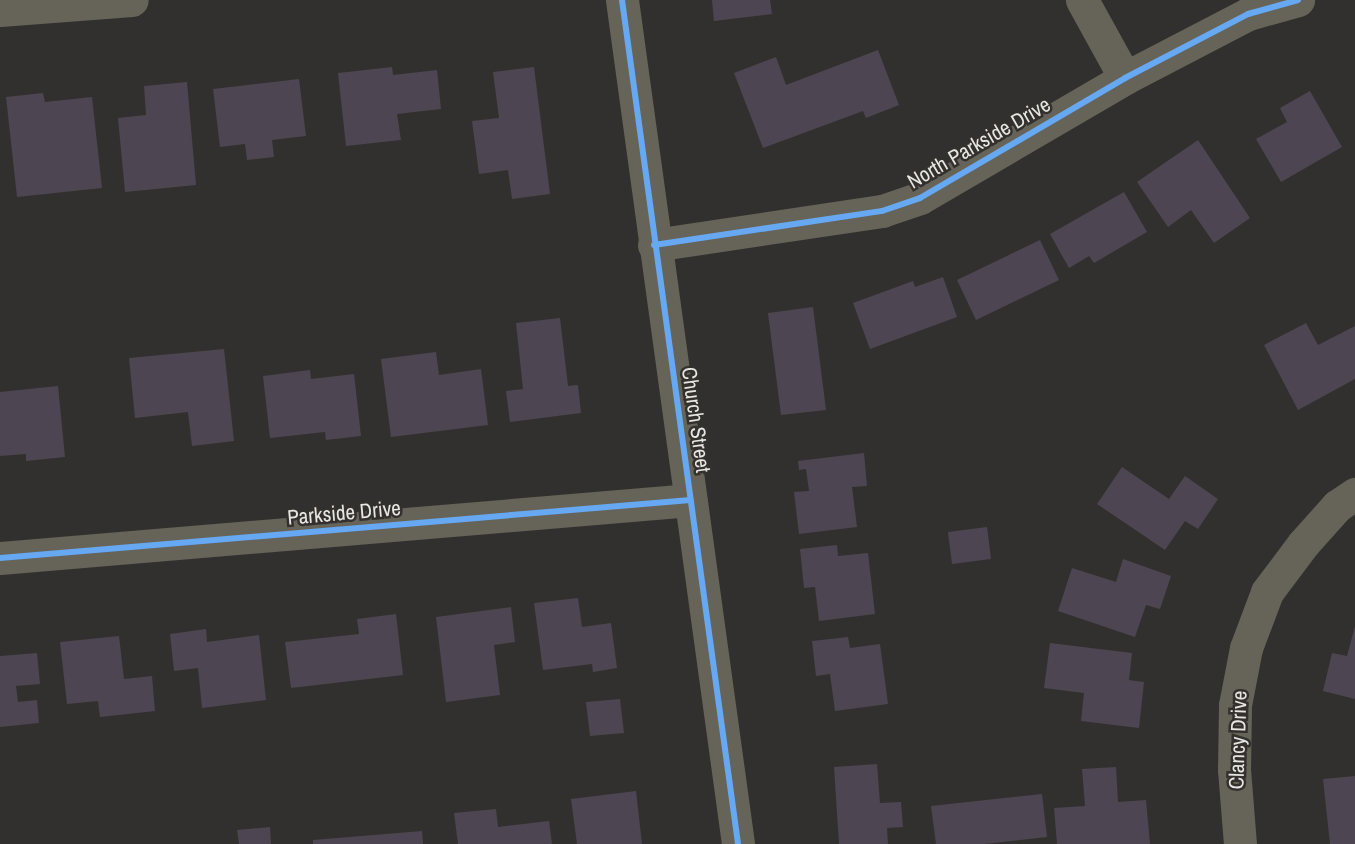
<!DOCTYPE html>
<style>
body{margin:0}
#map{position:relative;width:1355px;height:844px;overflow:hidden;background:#32302e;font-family:"Archivo Narrow",sans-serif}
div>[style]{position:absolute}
.building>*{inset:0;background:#4d4551}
.minor>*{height:33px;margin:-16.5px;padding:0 16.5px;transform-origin:16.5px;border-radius:16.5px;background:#666359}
.cycleway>*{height:6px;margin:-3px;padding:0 3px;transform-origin:3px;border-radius:3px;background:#66a8f1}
span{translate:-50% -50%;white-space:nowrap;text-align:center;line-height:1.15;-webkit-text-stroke:5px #33302d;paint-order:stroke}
.street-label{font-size:21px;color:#e7e6e3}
</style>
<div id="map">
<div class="building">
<i style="clip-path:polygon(712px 0,770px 0,772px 14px,714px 21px)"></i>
<i style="clip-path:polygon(878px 50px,899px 105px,866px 118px,863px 111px,763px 148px,734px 73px,776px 57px,786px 85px)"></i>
<i style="clip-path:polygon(392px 67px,393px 75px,437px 70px,441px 109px,397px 114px,401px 140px,346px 146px,338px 73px)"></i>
<i style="clip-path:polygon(534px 67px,550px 194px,512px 199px,508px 170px,479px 174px,472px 121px,499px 118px,493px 72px)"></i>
<i style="clip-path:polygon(299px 79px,306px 136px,272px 140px,274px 157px,247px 160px,245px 144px,220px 147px,213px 89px)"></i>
<i style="clip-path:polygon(187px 82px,196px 185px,125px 192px,118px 118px,146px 115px,144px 86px)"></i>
<i style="clip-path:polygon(1310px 91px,1342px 147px,1281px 182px,1256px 139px,1287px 122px,1280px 108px)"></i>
<i style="clip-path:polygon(43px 93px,45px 102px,92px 97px,102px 188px,17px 197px,6px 97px)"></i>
<i style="clip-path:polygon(1198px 140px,1250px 218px,1214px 243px,1191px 210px,1168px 227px,1137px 182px)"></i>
<i style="clip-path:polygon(1124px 192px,1147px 232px,1094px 263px,1089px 256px,1069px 268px,1050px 234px)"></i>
<i style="clip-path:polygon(1040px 240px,1059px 280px,976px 320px,957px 280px)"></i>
<i style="clip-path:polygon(943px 277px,957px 317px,870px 349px,853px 303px,913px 281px,915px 287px)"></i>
<i style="clip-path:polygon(813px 307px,826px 410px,781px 415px,768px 313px)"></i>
<i style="clip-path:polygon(560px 318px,568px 386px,578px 385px,581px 413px,510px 422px,506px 391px,523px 389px,516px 323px)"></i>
<i style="clip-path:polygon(1306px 323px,1318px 345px,1355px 326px,1355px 379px,1298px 410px,1264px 345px)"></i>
<i style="clip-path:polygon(224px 349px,234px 441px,192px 446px,188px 412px,135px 418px,129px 358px)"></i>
<i style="clip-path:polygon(436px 352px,439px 375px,481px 369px,488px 425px,391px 437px,381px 359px)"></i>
<i style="clip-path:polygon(310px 370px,311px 379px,354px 374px,361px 436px,326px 440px,325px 432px,270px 438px,263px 376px)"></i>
<i style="clip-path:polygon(58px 386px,65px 457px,26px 461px,26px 454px,0 456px,0 392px)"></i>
<i style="clip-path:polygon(864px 453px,867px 486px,852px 487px,857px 527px,799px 534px,794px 492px,809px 491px,806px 469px,799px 470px,798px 461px)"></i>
<i style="clip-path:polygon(1122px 467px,1169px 499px,1185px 476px,1218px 499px,1198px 529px,1185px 521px,1165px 550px,1097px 504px)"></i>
<i style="clip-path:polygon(987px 527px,991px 559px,952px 564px,948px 532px)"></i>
<i style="clip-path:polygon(837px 545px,838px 556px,868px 553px,875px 614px,819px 621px,815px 587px,804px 588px,800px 549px)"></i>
<i style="clip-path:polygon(1123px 559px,1171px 576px,1160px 609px,1146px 605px,1135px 637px,1058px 611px,1072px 568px,1116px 582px)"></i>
<i style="clip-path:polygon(578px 598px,582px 627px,611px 623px,617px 668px,593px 672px,592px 664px,543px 670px,534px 603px)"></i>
<i style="clip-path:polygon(511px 607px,515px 642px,494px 645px,500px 695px,446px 702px,436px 617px)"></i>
<i style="clip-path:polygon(396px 614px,403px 675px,291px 688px,285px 642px,359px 634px,357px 619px)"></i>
<i style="clip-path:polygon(1355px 626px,1355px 699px,1323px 691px,1332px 653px,1347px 656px)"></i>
<i style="clip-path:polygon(206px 629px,207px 642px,259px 635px,266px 700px,202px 708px,198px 668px,174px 671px,170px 634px)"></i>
<i style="clip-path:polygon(119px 636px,124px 679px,152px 676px,155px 711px,100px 717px,98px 701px,67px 704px,60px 642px)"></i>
<i style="clip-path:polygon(848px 637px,850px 648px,880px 644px,888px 704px,835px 711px,830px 674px,816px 676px,812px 641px)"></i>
<i style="clip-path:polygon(1050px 643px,1132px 653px,1129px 680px,1144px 682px,1139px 728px,1081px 721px,1084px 693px,1044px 688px)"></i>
<i style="clip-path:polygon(37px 653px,40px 684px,16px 686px,18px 702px,37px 700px,39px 723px,0 727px,0 656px)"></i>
<i style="clip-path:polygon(620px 699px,624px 733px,590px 736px,586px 702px)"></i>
<i style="clip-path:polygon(877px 764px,880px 803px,901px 802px,903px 827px,887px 828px,888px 844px,839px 844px,834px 767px)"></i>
<i style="clip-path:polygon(1116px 767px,1118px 802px,1146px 800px,1150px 844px,1057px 844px,1054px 808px,1085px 806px,1082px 769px)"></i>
<i style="clip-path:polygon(1355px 776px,1355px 844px,1330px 844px,1323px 779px)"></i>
<i style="clip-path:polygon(636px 791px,642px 844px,577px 844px,571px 799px)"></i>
<i style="clip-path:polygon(1042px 794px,1047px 837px,985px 844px,936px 844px,931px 806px)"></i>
<i style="clip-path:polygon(496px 809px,498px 827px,549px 821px,552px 844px,458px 844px,454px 813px)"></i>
<i style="clip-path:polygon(270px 827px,271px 844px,239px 844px,237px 830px)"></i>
<i style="clip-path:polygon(422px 831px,423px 844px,313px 844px,313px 840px)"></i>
</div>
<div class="minor">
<i style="left:622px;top:0;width:852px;rotate:82.17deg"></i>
<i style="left:1082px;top:0;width:89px;rotate:61.1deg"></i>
<i style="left:0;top:10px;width:132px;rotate:-4.3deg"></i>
<i style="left:654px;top:245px;width:231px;rotate:-8.5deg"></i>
<i style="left:882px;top:211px;width:40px;rotate:-18.9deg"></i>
<i style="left:920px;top:198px;width:238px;rotate:-30.3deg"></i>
<i style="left:1125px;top:78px;width:139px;rotate:-27.5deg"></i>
<i style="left:1248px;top:14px;width:52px;rotate:-15.6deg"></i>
<i style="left:0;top:558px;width:693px;rotate:-4.8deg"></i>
<i style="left:1240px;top:844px;width:74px;rotate:-94.6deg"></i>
<i style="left:1234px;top:770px;width:65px;rotate:-89.1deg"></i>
<i style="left:1235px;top:705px;width:58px;rotate:-79.1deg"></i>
<i style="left:1246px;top:648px;width:60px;rotate:-69.4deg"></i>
<i style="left:1267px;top:592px;width:60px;rotate:-53.1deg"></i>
<i style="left:1303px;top:544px;width:51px;rotate:-48.2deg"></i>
<i style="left:1337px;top:506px;width:22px;rotate:-34deg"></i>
</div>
<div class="cycleway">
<i style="left:622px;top:0;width:852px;rotate:82.17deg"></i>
<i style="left:654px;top:245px;width:231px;rotate:-8.5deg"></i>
<i style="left:882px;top:211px;width:40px;rotate:-18.9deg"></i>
<i style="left:920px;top:198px;width:238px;rotate:-30.3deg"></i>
<i style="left:1125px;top:78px;width:139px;rotate:-27.5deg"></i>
<i style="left:1248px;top:14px;width:52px;rotate:-15.6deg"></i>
<i style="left:0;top:558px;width:693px;rotate:-4.8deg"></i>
</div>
<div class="street-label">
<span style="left:979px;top:143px;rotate:-30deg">North Parkside Drive</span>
<span style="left:696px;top:420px;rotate:82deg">Church Street</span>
<span style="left:344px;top:513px;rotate:-5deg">Parkside Drive</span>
<span style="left:1238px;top:740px;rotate:-88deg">Clancy Drive</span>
</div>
</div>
